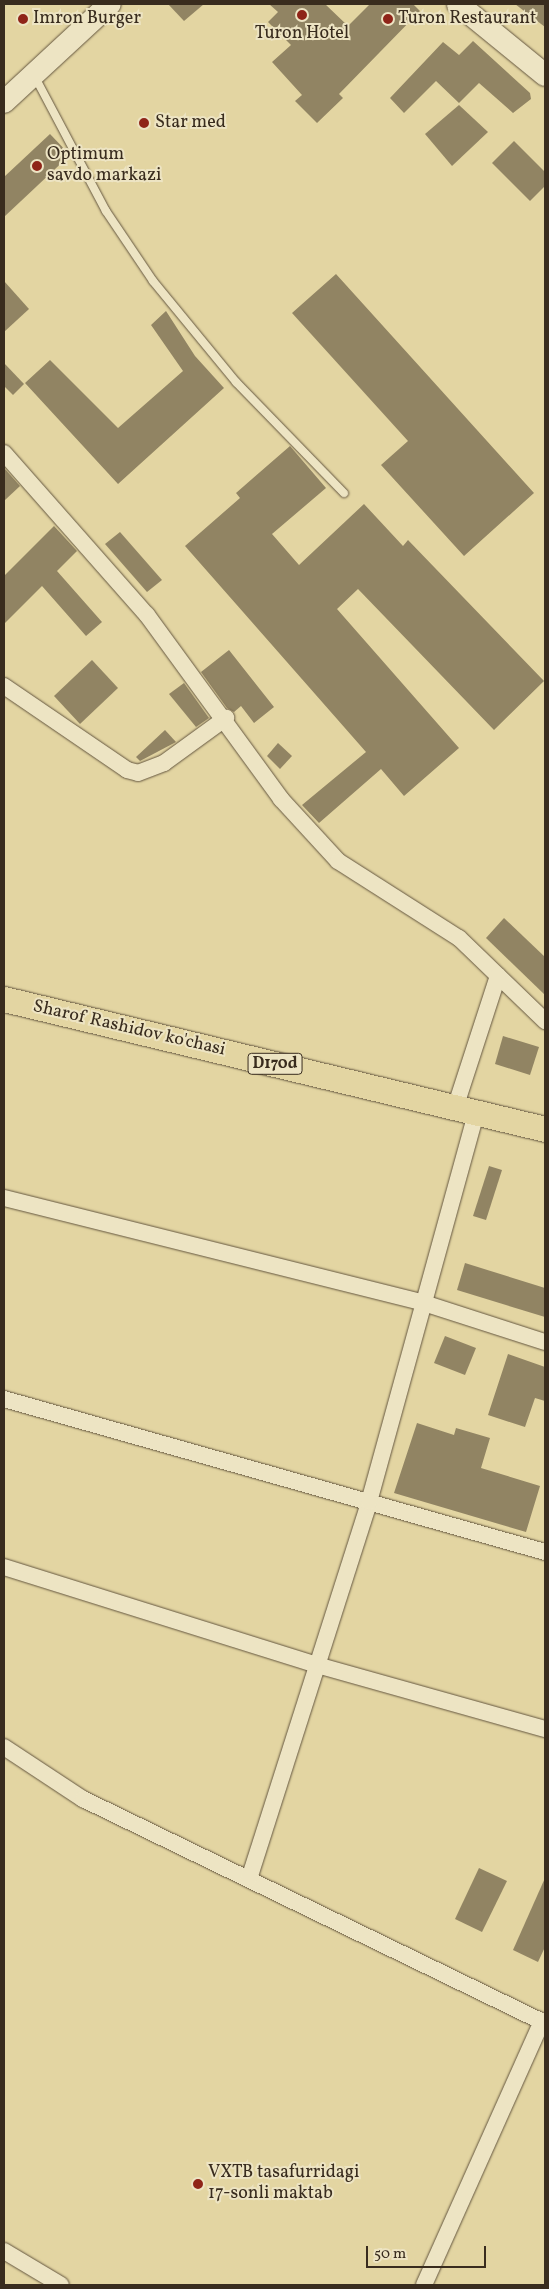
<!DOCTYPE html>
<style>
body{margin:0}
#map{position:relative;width:549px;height:2289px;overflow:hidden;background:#e3d5a2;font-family:Vollkorn,serif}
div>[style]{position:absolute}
.building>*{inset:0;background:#918463}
.roads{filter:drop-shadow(0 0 1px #64563f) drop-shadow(0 0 1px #64563f)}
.lane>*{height:8px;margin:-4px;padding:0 4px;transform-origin:4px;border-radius:4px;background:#ede4c3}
.street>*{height:16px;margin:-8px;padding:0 8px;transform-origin:8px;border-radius:8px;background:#ede4c3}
.secondary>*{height:22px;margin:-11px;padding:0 11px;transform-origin:11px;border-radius:11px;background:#ede4c3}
.primary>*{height:25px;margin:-12.5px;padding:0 12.5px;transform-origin:12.5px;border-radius:12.5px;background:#e3d5a2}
.dots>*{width:14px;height:14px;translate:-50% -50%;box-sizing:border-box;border:2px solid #ede4c3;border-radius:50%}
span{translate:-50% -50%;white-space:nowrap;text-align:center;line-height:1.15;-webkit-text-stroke:4px #ede4c3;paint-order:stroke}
.shield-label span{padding:1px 4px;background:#ede4c3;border:1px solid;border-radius:4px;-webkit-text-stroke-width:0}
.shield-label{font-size:16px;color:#392c1e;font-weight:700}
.poi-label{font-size:18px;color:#392c1e}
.left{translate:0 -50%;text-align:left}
.street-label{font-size:18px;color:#392c1e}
.frame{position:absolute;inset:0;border:5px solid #392c1e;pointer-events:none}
.scale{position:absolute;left:366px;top:2246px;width:120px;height:22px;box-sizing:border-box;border:2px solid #392c1e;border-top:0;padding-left:6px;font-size:15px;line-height:18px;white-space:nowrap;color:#392c1e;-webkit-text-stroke:4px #ede4c3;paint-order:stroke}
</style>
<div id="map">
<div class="building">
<i style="clip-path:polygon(168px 4px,204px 4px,184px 21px)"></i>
<i style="clip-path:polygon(269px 4px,325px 4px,348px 26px,370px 4px,413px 4px,420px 11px,339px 94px,343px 98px,317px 123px,295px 101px,302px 95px,272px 62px,291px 45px,268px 22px,278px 12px)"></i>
<i style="clip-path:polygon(515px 4px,545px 4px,545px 27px)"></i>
<i style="clip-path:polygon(473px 41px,530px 93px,531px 99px,513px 113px,479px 83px,459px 103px,436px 81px,404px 113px,390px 98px,443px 42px,459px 55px)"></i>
<i style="clip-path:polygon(459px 105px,488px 132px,452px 166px,425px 134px)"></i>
<i style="clip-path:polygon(50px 134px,70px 155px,4px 217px,4px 177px)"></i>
<i style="clip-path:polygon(514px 141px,545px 172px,545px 186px,530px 201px,492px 163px)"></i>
<i style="clip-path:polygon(336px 274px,534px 493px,464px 556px,381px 465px,408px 441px,292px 313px)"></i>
<i style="clip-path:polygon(4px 281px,29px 309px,4px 332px)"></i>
<i style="clip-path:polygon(166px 311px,195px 356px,224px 388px,118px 484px,25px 383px,50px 360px,118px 428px,183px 371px,151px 325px)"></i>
<i style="clip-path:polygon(4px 363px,24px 384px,13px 395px,4px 386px)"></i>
<i style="clip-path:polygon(290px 446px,326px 488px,272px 534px,299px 565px,364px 504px,403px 546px,408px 540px,544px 681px,494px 730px,358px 589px,337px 609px,459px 748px,404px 796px,381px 769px,319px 823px,302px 805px,366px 752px,185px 546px,240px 498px,236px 493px)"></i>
<i style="clip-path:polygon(4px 468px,20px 486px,4px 501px)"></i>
<i style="clip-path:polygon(54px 526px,77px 551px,57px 571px,102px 622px,86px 636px,42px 586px,4px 624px,4px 576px)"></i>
<i style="clip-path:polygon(120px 532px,162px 580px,147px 592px,105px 544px)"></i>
<i style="clip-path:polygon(229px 650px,274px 707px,254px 723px,241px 706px,234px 712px,227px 708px,201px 672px)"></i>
<i style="clip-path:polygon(92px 660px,118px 688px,80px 724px,54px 696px)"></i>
<i style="clip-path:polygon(184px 683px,209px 718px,196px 727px,169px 694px)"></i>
<i style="clip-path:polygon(165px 730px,176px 742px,140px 761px,136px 757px)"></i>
<i style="clip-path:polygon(278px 743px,292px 756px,280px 769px,267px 756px)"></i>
<i style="clip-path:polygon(504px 918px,545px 957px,545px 995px,486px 938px)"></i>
<i style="clip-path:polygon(503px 1036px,539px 1047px,530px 1075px,495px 1064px)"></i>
<i style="clip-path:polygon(489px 1166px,502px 1170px,486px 1220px,473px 1216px)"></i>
<i style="clip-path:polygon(465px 1263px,545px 1288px,545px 1317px,457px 1290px)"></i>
<i style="clip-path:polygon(445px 1336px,476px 1348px,465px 1375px,434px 1363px)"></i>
<i style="clip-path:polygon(508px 1354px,545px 1367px,545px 1401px,535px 1398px,525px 1427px,488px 1415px)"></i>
<i style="clip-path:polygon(417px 1423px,454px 1435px,456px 1428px,490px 1438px,481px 1468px,540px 1486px,526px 1532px,394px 1493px)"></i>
<i style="clip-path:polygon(479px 1868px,507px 1881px,482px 1932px,455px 1919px)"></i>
<i style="clip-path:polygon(545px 1878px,545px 1947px,538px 1962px,513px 1950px)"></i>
</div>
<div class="roads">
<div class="lane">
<i style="left:35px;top:77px;width:152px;rotate:62.1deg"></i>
<i style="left:106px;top:211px;width:84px;rotate:56.1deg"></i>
<i style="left:153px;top:281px;width:131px;rotate:50.6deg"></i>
<i style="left:236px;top:382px;width:155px;rotate:45.8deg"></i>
</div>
<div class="street">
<i style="left:4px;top:453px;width:216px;rotate:48.6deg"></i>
<i style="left:147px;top:615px;width:228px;rotate:53.9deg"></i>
<i style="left:281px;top:799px;width:84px;rotate:47.4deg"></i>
<i style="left:338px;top:861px;width:143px;rotate:32.5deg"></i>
<i style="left:459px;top:938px;width:120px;rotate:44deg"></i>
<i style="left:4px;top:686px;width:149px;rotate:34.3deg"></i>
<i style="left:127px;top:770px;width:11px;rotate:15deg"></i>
<i style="left:138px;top:773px;width:28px;rotate:-21deg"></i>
<i style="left:164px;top:763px;width:77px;rotate:-36deg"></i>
<i style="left:456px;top:1105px;width:136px;rotate:-72deg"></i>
<i style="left:4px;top:1198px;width:433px;rotate:14deg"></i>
<i style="left:424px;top:1303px;width:127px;rotate:17.9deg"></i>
<i style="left:4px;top:1399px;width:562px;rotate:15.79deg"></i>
<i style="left:4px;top:1567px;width:328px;rotate:17.4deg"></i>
<i style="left:317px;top:1665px;width:237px;rotate:15.7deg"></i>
<i style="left:4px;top:1747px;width:95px;rotate:33.4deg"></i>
<i style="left:83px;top:1799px;width:513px;rotate:25.87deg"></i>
<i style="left:249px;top:1879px;width:396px;rotate:-72.3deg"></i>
<i style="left:369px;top:1502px;width:407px;rotate:-74.6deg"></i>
<i style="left:4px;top:2251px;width:66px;rotate:30.8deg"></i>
<i style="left:424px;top:2285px;width:289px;rotate:-65.9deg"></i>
</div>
<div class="secondary">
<i style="left:458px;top:4px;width:112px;rotate:39.2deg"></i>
<i style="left:4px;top:102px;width:144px;rotate:-42.8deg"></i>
</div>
<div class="primary">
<i style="left:4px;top:999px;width:556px;rotate:13.51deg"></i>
</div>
</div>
<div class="dots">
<i style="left:302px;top:15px;background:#8f2418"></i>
<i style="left:23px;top:19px;background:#8f2418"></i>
<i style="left:388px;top:19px;background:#8f2418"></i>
<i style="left:144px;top:123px;background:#8f2418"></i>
<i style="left:37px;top:166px;background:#8f2418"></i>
<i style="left:198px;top:2184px;background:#8f2418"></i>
</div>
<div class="shield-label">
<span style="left:275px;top:1064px">D170d</span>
</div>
<div class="poi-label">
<span class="left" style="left:33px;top:19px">Imron Burger</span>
<span class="left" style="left:398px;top:19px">Turon Restaurant</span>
<span style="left:302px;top:34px">Turon Hotel</span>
<span class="left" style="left:155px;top:123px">Star med</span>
<span class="left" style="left:47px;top:166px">Optimum<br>savdo markazi</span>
<span class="left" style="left:208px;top:2184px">VXTB tasafurridagi<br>17-sonli maktab</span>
</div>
<div class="street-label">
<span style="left:129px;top:1029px;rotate:13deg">Sharof Rashidov ko'chasi</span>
</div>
<div class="frame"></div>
<div class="scale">50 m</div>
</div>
